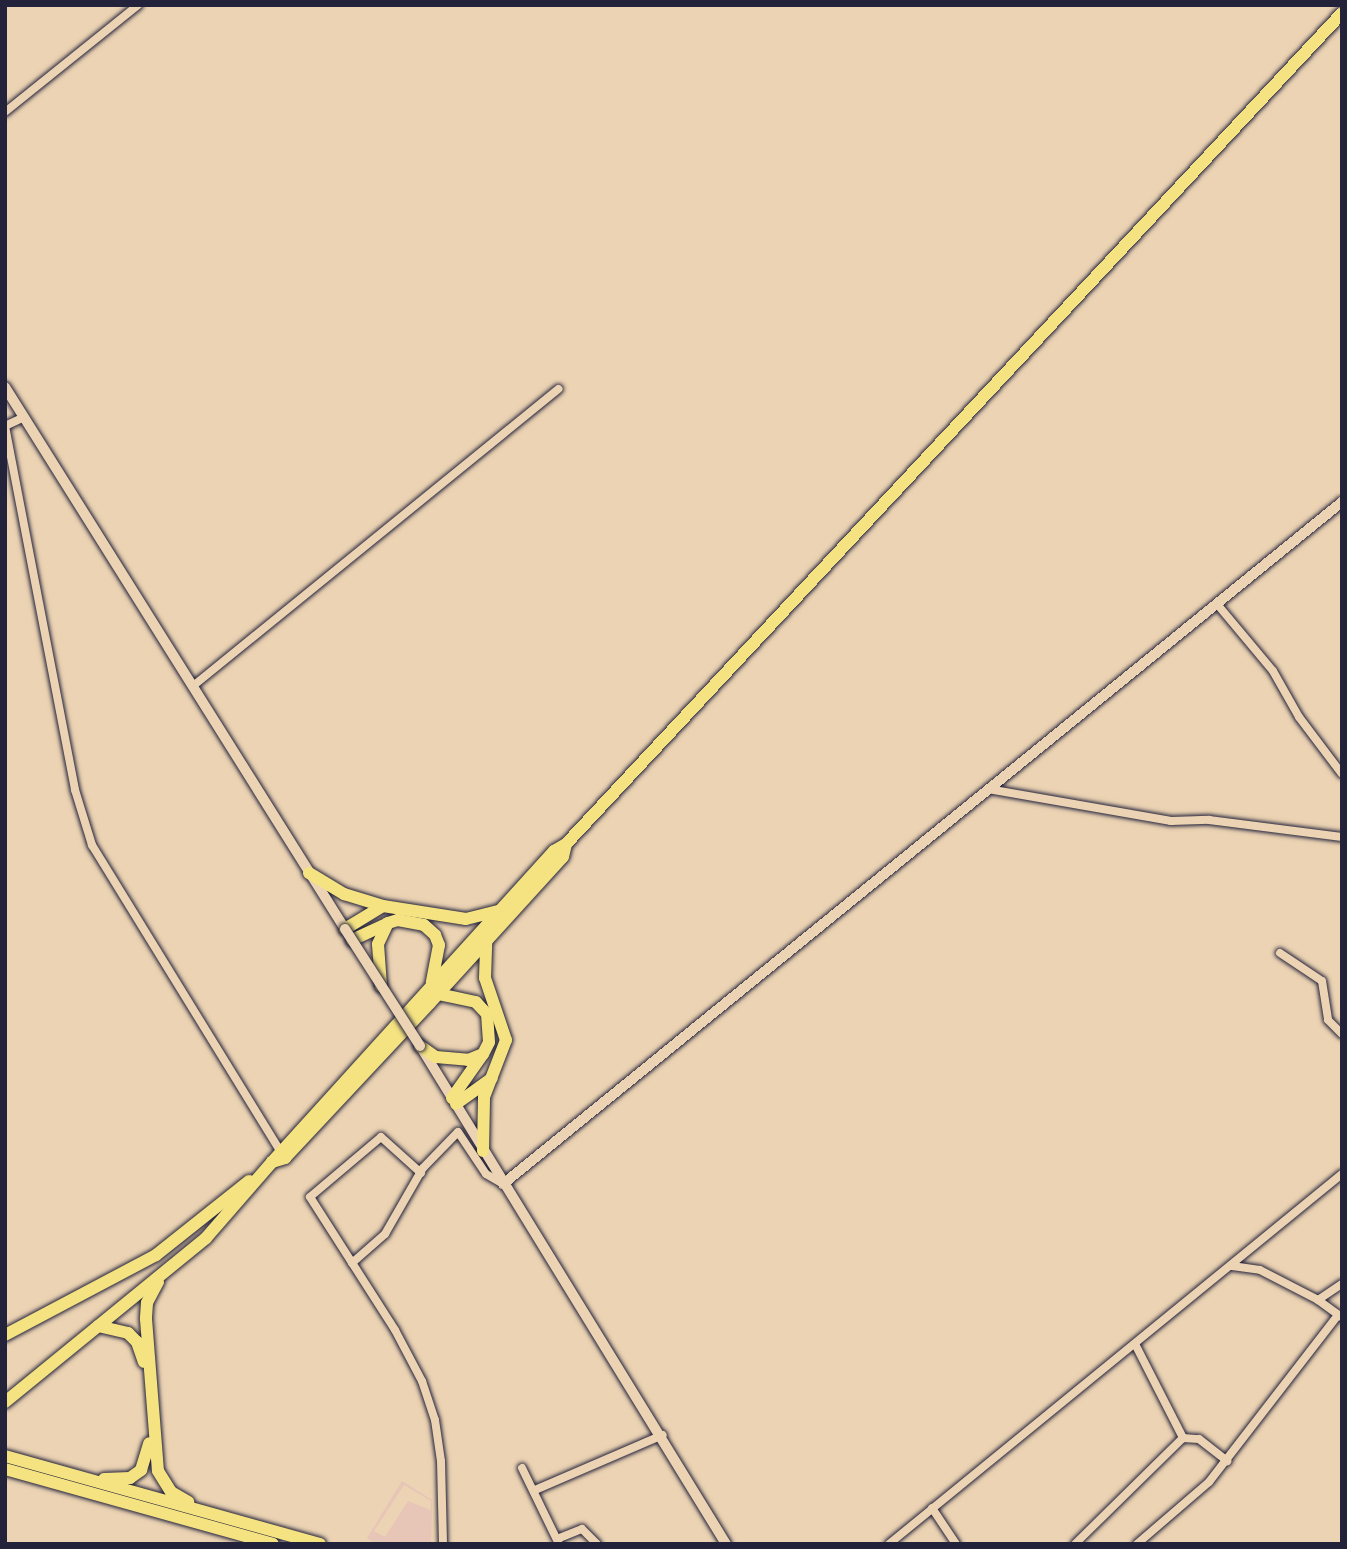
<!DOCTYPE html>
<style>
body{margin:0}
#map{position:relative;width:1347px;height:1549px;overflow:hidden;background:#ecd3b3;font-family:Dekko,sans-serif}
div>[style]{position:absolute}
.built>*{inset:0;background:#e7c6b7}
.roads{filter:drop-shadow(0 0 2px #22223b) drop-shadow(0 0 2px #22223b)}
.minor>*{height:8px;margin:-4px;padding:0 4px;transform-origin:4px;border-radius:4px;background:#ecd3b3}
.tertiary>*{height:10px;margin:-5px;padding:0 5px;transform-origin:5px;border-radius:5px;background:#ecd3b3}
.primary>*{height:12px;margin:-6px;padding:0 6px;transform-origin:6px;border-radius:6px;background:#f5e382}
.trunk>*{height:12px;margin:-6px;padding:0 6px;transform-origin:6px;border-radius:6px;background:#f5e382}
.bridges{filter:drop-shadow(0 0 2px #22223b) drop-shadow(0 0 2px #22223b)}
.tertiary-bridge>*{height:10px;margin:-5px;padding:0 5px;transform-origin:5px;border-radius:5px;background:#ecd3b3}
span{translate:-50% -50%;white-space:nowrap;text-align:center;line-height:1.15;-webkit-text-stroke:5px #ecd3b3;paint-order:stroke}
.frame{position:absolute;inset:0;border:7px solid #22223b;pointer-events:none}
</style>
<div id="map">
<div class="built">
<i style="clip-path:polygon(evenodd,402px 1481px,432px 1500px,431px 1544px,376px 1544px,367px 1538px,402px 1481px,404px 1485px,431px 1501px,431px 1510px,408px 1501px,385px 1537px,374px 1531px,404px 1485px)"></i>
</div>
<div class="roads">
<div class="minor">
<i style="left:5px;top:112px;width:171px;rotate:-38.8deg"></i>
<i style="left:5px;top:426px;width:371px;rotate:79.1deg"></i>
<i style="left:75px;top:790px;width:58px;rotate:72.8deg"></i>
<i style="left:92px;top:845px;width:363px;rotate:58.4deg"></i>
<i style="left:5px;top:426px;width:21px;rotate:-25deg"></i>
<i style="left:1217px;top:604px;width:87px;rotate:50.1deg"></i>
<i style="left:1273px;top:671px;width:53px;rotate:60.5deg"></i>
<i style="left:1299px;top:717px;width:71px;rotate:53deg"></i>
<i style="left:193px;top:686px;width:471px;rotate:-39.1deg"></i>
<i style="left:988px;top:789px;width:186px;rotate:9.9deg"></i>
<i style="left:1171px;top:821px;width:38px;rotate:-2deg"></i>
<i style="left:1209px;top:820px;width:134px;rotate:7.3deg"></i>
<i style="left:1280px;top:953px;width:50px;rotate:33.7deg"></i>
<i style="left:1322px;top:981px;width:39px;rotate:81deg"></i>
<i style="left:1328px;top:1020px;width:20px;rotate:45deg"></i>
<i style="left:421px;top:1173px;width:54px;rotate:-138deg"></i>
<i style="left:381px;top:1137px;width:93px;rotate:139.8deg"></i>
<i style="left:310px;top:1197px;width:158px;rotate:57.4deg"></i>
<i style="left:395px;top:1330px;width:58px;rotate:62.1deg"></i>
<i style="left:422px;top:1381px;width:41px;rotate:71.6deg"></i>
<i style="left:435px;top:1420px;width:41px;rotate:81.7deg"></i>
<i style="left:441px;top:1461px;width:83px;rotate:88.6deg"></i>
<i style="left:352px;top:1263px;width:44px;rotate:-41.3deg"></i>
<i style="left:385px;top:1234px;width:76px;rotate:-60.1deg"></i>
<i style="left:423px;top:1168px;width:50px;rotate:-45.8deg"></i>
<i style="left:458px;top:1132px;width:50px;rotate:56.3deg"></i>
<i style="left:486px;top:1174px;width:20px;rotate:30deg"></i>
<i style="left:1232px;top:1266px;width:28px;rotate:8deg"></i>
<i style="left:1260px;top:1270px;width:65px;rotate:27.3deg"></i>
<i style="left:1318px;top:1300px;width:29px;rotate:-34deg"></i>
<i style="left:1318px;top:1300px;width:29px;rotate:36deg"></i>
<i style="left:1135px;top:1344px;width:106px;rotate:62.9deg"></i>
<i style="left:522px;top:1468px;width:85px;rotate:64deg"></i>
<i style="left:535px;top:1490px;width:139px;rotate:-23.3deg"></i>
<i style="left:932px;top:1508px;width:43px;rotate:56.3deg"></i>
<i style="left:557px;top:1539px;width:27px;rotate:-22deg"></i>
<i style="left:582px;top:1529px;width:21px;rotate:45deg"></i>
<i style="left:889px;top:1544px;width:585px;rotate:-39.24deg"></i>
<i style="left:1075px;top:1544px;width:151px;rotate:-44.5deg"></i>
<i style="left:1183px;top:1438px;width:16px;rotate:4deg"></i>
<i style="left:1199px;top:1439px;width:36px;rotate:38deg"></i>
<i style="left:1137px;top:1544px;width:95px;rotate:-40.7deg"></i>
<i style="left:1209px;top:1482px;width:211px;rotate:-52.3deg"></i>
</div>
<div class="tertiary">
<i style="left:5px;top:387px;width:640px;rotate:57.9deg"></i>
<i style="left:422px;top:1049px;width:581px;rotate:58.44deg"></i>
<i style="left:503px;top:1184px;width:1081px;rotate:-39.11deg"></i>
</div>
<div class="primary">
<i style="left:309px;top:873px;width:41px;rotate:31deg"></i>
<i style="left:344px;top:894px;width:41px;rotate:17.1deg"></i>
<i style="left:383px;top:906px;width:84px;rotate:8.9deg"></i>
<i style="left:466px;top:919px;width:36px;rotate:-14deg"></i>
<i style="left:345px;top:929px;width:44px;rotate:-31.2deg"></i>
<i style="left:352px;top:940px;width:40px;rotate:-25deg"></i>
<i style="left:381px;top:986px;width:42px;rotate:-94.1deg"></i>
<i style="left:378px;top:944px;width:23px;rotate:-65deg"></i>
<i style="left:388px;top:923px;width:10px;rotate:-17deg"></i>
<i style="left:398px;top:920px;width:26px;rotate:11deg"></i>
<i style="left:424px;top:925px;width:15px;rotate:42deg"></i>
<i style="left:435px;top:935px;width:11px;rotate:68deg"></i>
<i style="left:439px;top:945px;width:38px;rotate:101deg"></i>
<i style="left:420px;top:1046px;width:19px;rotate:35deg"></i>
<i style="left:436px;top:1057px;width:32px;rotate:5deg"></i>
<i style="left:468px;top:1060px;width:16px;rotate:-22deg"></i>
<i style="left:483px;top:1054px;width:13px;rotate:-63deg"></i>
<i style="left:489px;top:1042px;width:28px;rotate:-94deg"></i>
<i style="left:487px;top:1014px;width:16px;rotate:-133deg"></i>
<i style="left:476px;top:1002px;width:39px;rotate:-168deg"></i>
<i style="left:452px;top:1098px;width:54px;rotate:-54.8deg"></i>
<i style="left:456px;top:1104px;width:44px;rotate:-35.8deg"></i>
<i style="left:483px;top:1151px;width:54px;rotate:-88.9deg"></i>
<i style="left:484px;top:1097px;width:61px;rotate:-68.9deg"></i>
<i style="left:506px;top:1040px;width:65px;rotate:-108.7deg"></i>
<i style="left:485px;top:978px;width:36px;rotate:-88deg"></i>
<i style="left:272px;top:1162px;width:420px;rotate:-47.8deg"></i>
<i style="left:554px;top:851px;width:14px;rotate:-30deg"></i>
<i style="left:566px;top:844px;width:1137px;rotate:-46.96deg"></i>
<i style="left:272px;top:1162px;width:14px;rotate:-17deg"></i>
<i style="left:285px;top:1158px;width:212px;rotate:-46.9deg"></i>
<i style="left:430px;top:1003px;width:197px;rotate:-47.7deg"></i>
<i style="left:563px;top:857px;width:13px;rotate:-77deg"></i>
</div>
<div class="trunk">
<i style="left:158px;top:1282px;width:24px;rotate:118deg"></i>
<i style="left:147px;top:1303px;width:16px;rotate:94deg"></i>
<i style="left:146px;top:1319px;width:152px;rotate:85.5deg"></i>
<i style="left:158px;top:1471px;width:25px;rotate:58deg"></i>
<i style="left:171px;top:1492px;width:20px;rotate:30deg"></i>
<i style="left:98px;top:1326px;width:31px;rotate:13deg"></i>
<i style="left:128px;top:1333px;width:13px;rotate:45deg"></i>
<i style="left:137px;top:1342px;width:21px;rotate:71deg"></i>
<i style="left:5px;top:1335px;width:171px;rotate:-27.9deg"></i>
<i style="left:156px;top:1255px;width:119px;rotate:-38.5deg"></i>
<i style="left:5px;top:1402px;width:259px;rotate:-39.2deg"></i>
<i style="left:206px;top:1238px;width:101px;rotate:-49deg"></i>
<i style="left:5px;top:1456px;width:327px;rotate:15.6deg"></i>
<i style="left:5px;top:1469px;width:278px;rotate:15.6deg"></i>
<i style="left:104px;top:1479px;width:26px;rotate:-2deg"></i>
<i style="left:130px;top:1478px;width:14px;rotate:-36deg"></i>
<i style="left:141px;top:1470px;width:28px;rotate:-73deg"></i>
</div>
</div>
<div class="bridges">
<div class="tertiary-bridge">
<i style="left:345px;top:929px;width:139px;rotate:57.3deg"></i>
</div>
</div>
<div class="frame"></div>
</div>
